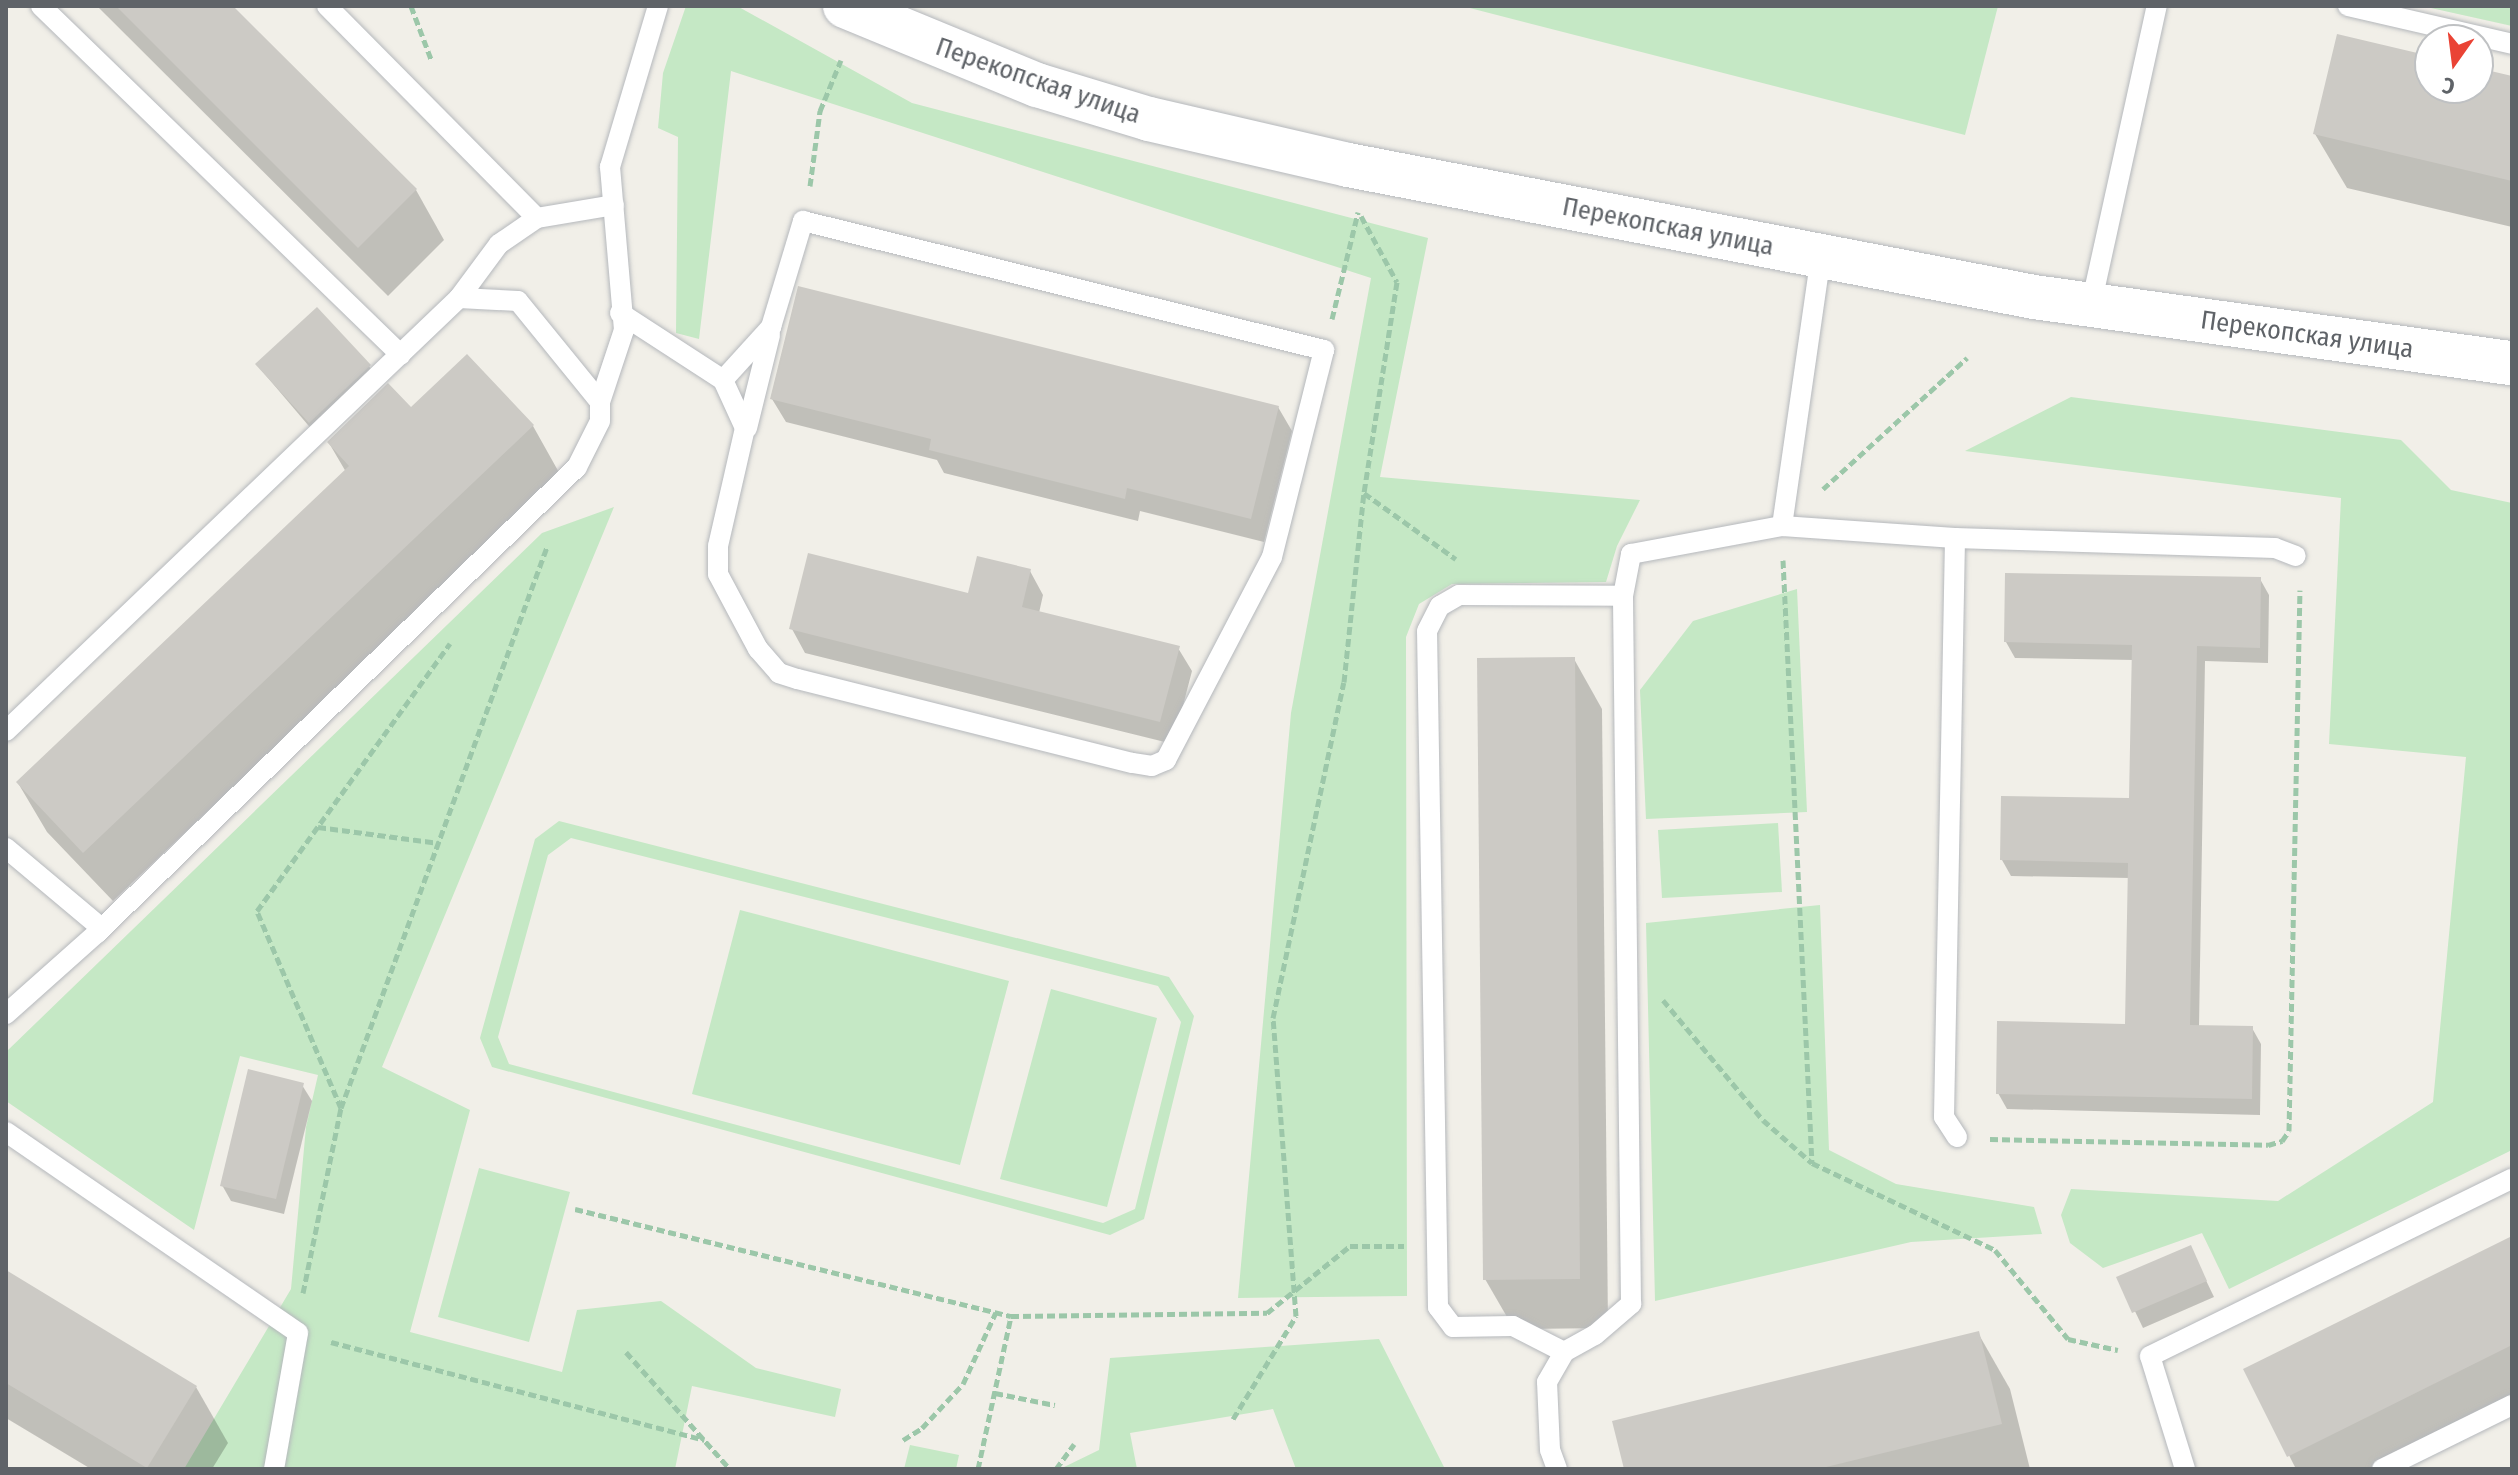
<!DOCTYPE html>
<meta charset="utf-8">
<style>
body{margin:0}
#map{position:relative;width:2518px;height:1475px;overflow:hidden;background:#f1efe8;font-family:"Fira Sans Condensed",sans-serif}
div>[style]{position:absolute}
.green>*{inset:0;background:#c5e8c5}
.shadow>*{inset:0;background:#0003}
.building>*{inset:0;background:#cccac5}
.path>*{height:5px;margin-top:-2.5px;transform-origin:0;background:repeating-linear-gradient(90deg,#9cc7a9 0 8px,transparent 0 12px)}
.roads{filter:drop-shadow(0 0 2px #b5b8bc) drop-shadow(0 0 2px #b5b8bc)}
.service>*{height:20px;margin:-10px;padding:0 10px;transform-origin:10px;border-radius:10px;background:#fff}
.tertiary>*{height:44px;margin:-22px;padding:0 22px;transform-origin:22px;border-radius:22px;background:#fff}
span{translate:-50% -50%;white-space:nowrap;text-align:center;line-height:1.15;-webkit-text-stroke:6px #fff;paint-order:stroke}
.street-label{font-size:26px;color:#5f6368}
.frame{position:absolute;inset:0;border:8px solid #5f6368;pointer-events:none}
.north{position:absolute;left:2414px;top:24px;width:80px;height:80px;box-sizing:border-box;background:#fff;border:2px solid #bfc1c3;border-radius:50%;rotate:194deg;font-size:22px;font-weight:700;line-height:32px;text-align:center;color:#5f6368}
.north::after{content:'';display:block;margin:auto;width:28px;height:36px;background:#ea4335;clip-path:polygon(50% 0,100% 100%,50% 72%,0 100%)}
</style>
<div id="map">
<div class="green">
<i style="clip-path:polygon(686px 6px,737px 6px,912px 103px,1428px 238px,1380px 477px,1640px 500px,1617px 546px,1606px 582px,1452px 584px,1419px 604px,1406px 637px,1407px 1296px,1238px 1298px,1291px 713px,1371px 278px,731px 71px,699px 339px,676px 333px,678px 137px,658px 128px,663px 73px)"></i>
<i style="clip-path:polygon(1462px 6px,1998px 6px,1965px 135px)"></i>
<i style="clip-path:polygon(2422px 6px,2512px 6px,2512px 26px)"></i>
<i style="clip-path:polygon(2071px 397px,2401px 440px,2451px 490px,2512px 503px,2512px 1150px,2229px 1289px,2202px 1233px,2103px 1268px,2070px 1243px,2061px 1215px,2071px 1189px,2278px 1201px,2433px 1102px,2466px 757px,2329px 744px,2341px 498px,1965px 451px)"></i>
<i style="clip-path:polygon(614px 507px,382px 1067px,470px 1110px,410px 1332px,562px 1372px,577px 1310px,661px 1301px,756px 1368px,841px 1389px,835px 1417px,692px 1386px,675px 1469px,184px 1469px,291px 1289px,306px 1127px,318px 1075px,240px 1056px,194px 1230px,6px 1101px,6px 1052px,542px 533px)"></i>
<i style="clip-path:polygon(1797px 589px,1807px 812px,1646px 819px,1640px 690px,1693px 621px)"></i>
<i style="clip-path:polygon(evenodd,559px 821px,1169px 977px,1194px 1016px,1144px 1219px,1110px 1235px,492px 1067px,480px 1038px,535px 839px,559px 821px,571px 838px,1158px 986px,1181px 1022px,1135px 1209px,1103px 1223px,509px 1064px,498px 1037px,548px 855px,571px 838px)"></i>
<i style="clip-path:polygon(1778px 823px,1782px 892px,1662px 898px,1658px 830px)"></i>
<i style="clip-path:polygon(1820px 905px,1829px 1150px,1896px 1184px,2034px 1207px,2042px 1234px,1911px 1242px,1655px 1301px,1646px 923px)"></i>
<i style="clip-path:polygon(740px 910px,1009px 981px,960px 1165px,692px 1094px)"></i>
<i style="clip-path:polygon(1051px 989px,1157px 1018px,1107px 1207px,1000px 1179px)"></i>
<i style="clip-path:polygon(479px 1168px,570px 1192px,529px 1342px,438px 1317px)"></i>
<i style="clip-path:polygon(1379px 1339px,1445px 1469px,1296px 1469px,1273px 1409px,1130px 1433px,1137px 1469px,1060px 1469px,1099px 1450px,1110px 1358px)"></i>
<i style="clip-path:polygon(910px 1445px,959px 1455px,956px 1469px,904px 1469px)"></i>
</div>
<div class="shadow">
<i style="clip-path:polygon(97px 6px,231px 6px,416px 190px,444px 240px,388px 296px)"></i>
<i style="clip-path:polygon(2430px 58px,2430px 88px,2478px 88px,2478px 70px,2512px 78px,2512px 227px,2347px 188px,2315px 134px)"></i>
<i style="clip-path:polygon(467px 357px,533px 426px,561px 476px,113px 901px,47px 832px,18px 783px,346px 472px,329px 443px,411px 410px)"></i>
<i style="clip-path:polygon(257px 365px,369px 366px,378px 382px,319px 438px)"></i>
<i style="clip-path:polygon(772px 399px,1278px 407px,1292px 431px,1264px 542px,1140px 511px,1138px 521px,944px 473px,937px 460px,786px 422px)"></i>
<i style="clip-path:polygon(1030px 571px,1043px 595px,1039px 613px,1178px 648px,1192px 671px,1173px 744px,805px 653px,792px 629px,969px 596px)"></i>
<i style="clip-path:polygon(2260px 579px,2269px 595px,2268px 663px,2205px 661px,2199px 1027px,2252px 1028px,2261px 1044px,2260px 1115px,2007px 1109px,1998px 1093px,2127px 1026px,2130px 878px,2011px 876px,2002px 860px,2131px 800px,2134px 660px,2015px 658px,2006px 642px)"></i>
<i style="clip-path:polygon(1574px 659px,1602px 709px,1608px 1328px,1514px 1329px,1485px 1279px)"></i>
<i style="clip-path:polygon(302px 1085px,312px 1101px,284px 1214px,231px 1201px,222px 1185px)"></i>
<i style="clip-path:polygon(2512px 1238px,2512px 1409px,2391px 1469px,2296px 1469px,2246px 1370px)"></i>
<i style="clip-path:polygon(2190px 1247px,2214px 1297px,2143px 1328px,2119px 1278px)"></i>
<i style="clip-path:polygon(6px 1272px,196px 1387px,228px 1443px,212px 1469px,91px 1469px,6px 1418px)"></i>
<i style="clip-path:polygon(1978px 1333px,2010px 1389px,2030px 1469px,1626px 1469px)"></i>
</div>
<div class="building">
<i style="clip-path:polygon(116px 6px,233px 6px,417px 189px,358px 248px)"></i>
<i style="clip-path:polygon(2337px 34px,2430px 56px,2430px 88px,2478px 88px,2478px 68px,2512px 76px,2512px 181px,2313px 134px)"></i>
<i style="clip-path:polygon(798px 286px,1279px 406px,1251px 519px,1127px 488px,1125px 499px,929px 450px,931px 439px,770px 399px)"></i>
<i style="clip-path:polygon(317px 307px,371px 365px,309px 423px,255px 364px)"></i>
<i style="clip-path:polygon(467px 354px,534px 425px,83px 853px,16px 782px,349px 466px,327px 442px,388px 383px,411px 407px)"></i>
<i style="clip-path:polygon(808px 553px,968px 593px,977px 556px,1031px 569px,1022px 607px,1180px 646px,1160px 722px,789px 629px)"></i>
<i style="clip-path:polygon(2005px 573px,2261px 577px,2260px 648px,2197px 646px,2190px 1025px,2253px 1026px,2252px 1099px,1996px 1094px,1997px 1021px,2125px 1024px,2128px 863px,2000px 860px,2001px 796px,2129px 798px,2132px 645px,2004px 642px)"></i>
<i style="clip-path:polygon(1575px 657px,1580px 1279px,1483px 1280px,1477px 658px)"></i>
<i style="clip-path:polygon(248px 1069px,304px 1083px,276px 1199px,220px 1186px)"></i>
<i style="clip-path:polygon(2512px 1236px,2512px 1345px,2287px 1457px,2243px 1369px)"></i>
<i style="clip-path:polygon(2191px 1245px,2207px 1281px,2132px 1313px,2116px 1277px)"></i>
<i style="clip-path:polygon(6px 1270px,197px 1386px,147px 1468px,6px 1383px)"></i>
<i style="clip-path:polygon(1979px 1331px,2002px 1424px,1818px 1469px,1624px 1469px,1612px 1421px)"></i>
</div>
<div class="path">
<i style="left:411px;top:6px;width:57px;rotate:69.3deg"></i>
<i style="left:810px;top:186px;width:76px;rotate:-82.4deg"></i>
<i style="left:820px;top:111px;width:55px;rotate:-67.6deg"></i>
<i style="left:1361px;top:216px;width:75px;rotate:61.4deg"></i>
<i style="left:1397px;top:282px;width:214px;rotate:98.9deg"></i>
<i style="left:1364px;top:493px;width:113px;rotate:35.7deg"></i>
<i style="left:1332px;top:319px;width:110px;rotate:-76.3deg"></i>
<i style="left:1823px;top:489px;width:195px;rotate:-42.3deg"></i>
<i style="left:1783px;top:560px;width:604px;rotate:87.25deg"></i>
<i style="left:318px;top:827px;width:122px;rotate:7.5deg"></i>
<i style="left:1663px;top:1000px;width:156px;rotate:50.2deg"></i>
<i style="left:1763px;top:1120px;width:65px;rotate:41.3deg"></i>
<i style="left:1812px;top:1163px;width:203px;rotate:25.4deg"></i>
<i style="left:1995px;top:1250px;width:115px;rotate:50.6deg"></i>
<i style="left:2068px;top:1339px;width:51px;rotate:12.4deg"></i>
<i style="left:341px;top:1108px;width:598px;rotate:-69.84deg"></i>
<i style="left:1990px;top:1139px;width:278px;rotate:1.2deg"></i>
<i style="left:2268px;top:1145px;width:15px;rotate:-16deg"></i>
<i style="left:2282px;top:1141px;width:12px;rotate:-55deg"></i>
<i style="left:2289px;top:1131px;width:541px;rotate:-88.84deg"></i>
<i style="left:575px;top:1209px;width:449px;rotate:13.8deg"></i>
<i style="left:1011px;top:1316px;width:256px;rotate:-0.7deg"></i>
<i style="left:1267px;top:1313px;width:107px;rotate:-38.9deg"></i>
<i style="left:1350px;top:1246px;width:54px"></i>
<i style="left:303px;top:1293px;width:189px;rotate:-78.4deg"></i>
<i style="left:341px;top:1108px;width:214px;rotate:-113.1deg"></i>
<i style="left:257px;top:911px;width:330px;rotate:-54.2deg"></i>
<i style="left:331px;top:1342px;width:386px;rotate:14.7deg"></i>
<i style="left:626px;top:1352px;width:157px;rotate:48.4deg"></i>
<i style="left:995px;top:1393px;width:61px;rotate:11.3deg"></i>
<i style="left:1233px;top:1419px;width:121px;rotate:-58.5deg"></i>
<i style="left:1296px;top:1316px;width:299px;rotate:-94.4deg"></i>
<i style="left:1273px;top:1018px;width:343px;rotate:-78.1deg"></i>
<i style="left:1344px;top:682px;width:190px;rotate:-84deg"></i>
<i style="left:903px;top:1440px;width:22px;rotate:-32deg"></i>
<i style="left:922px;top:1428px;width:60px;rotate:-47deg"></i>
<i style="left:963px;top:1384px;width:79px;rotate:-65.4deg"></i>
<i style="left:978px;top:1469px;width:157px;rotate:-77.8deg"></i>
<i style="left:1056px;top:1469px;width:31px;rotate:-54deg"></i>
</div>
<div class="roads">
<div class="service">
<i style="left:41px;top:6px;width:501px;rotate:44.11deg"></i>
<i style="left:327px;top:6px;width:298px;rotate:45.3deg"></i>
<i style="left:2348px;top:6px;width:168px;rotate:13deg"></i>
<i style="left:803px;top:221px;width:537px;rotate:13.91deg"></i>
<i style="left:1324px;top:350px;width:213px;rotate:104.1deg"></i>
<i style="left:1272px;top:557px;width:229px;rotate:117.6deg"></i>
<i style="left:1166px;top:760px;width:15px;rotate:157deg"></i>
<i style="left:1152px;top:766px;width:20px;rotate:-171deg"></i>
<i style="left:1132px;top:763px;width:345px;rotate:-165.9deg"></i>
<i style="left:797px;top:679px;width:19px;rotate:-162deg"></i>
<i style="left:779px;top:673px;width:32px;rotate:-131deg"></i>
<i style="left:758px;top:649px;width:85px;rotate:-118.1deg"></i>
<i style="left:718px;top:574px;width:28px;rotate:-90deg"></i>
<i style="left:718px;top:546px;width:121px;rotate:-77.1deg"></i>
<i style="left:745px;top:428px;width:53px;rotate:-114.6deg"></i>
<i style="left:723px;top:380px;width:72px;rotate:-47.8deg"></i>
<i style="left:771px;top:327px;width:111px;rotate:-73.2deg"></i>
<i style="left:459px;top:298px;width:67px;rotate:-53.5deg"></i>
<i style="left:499px;top:244px;width:46px;rotate:-34.4deg"></i>
<i style="left:537px;top:218px;width:78px;rotate:-9.6deg"></i>
<i style="left:2091px;top:305px;width:306px;rotate:-77.6deg"></i>
<i style="left:620px;top:313px;width:123px;rotate:33deg"></i>
<i style="left:747px;top:428px;width:96px;rotate:-76.1deg"></i>
<i style="left:1782px;top:526px;width:273px;rotate:-81.8deg"></i>
<i style="left:6px;top:731px;width:627px;rotate:-43.71deg"></i>
<i style="left:459px;top:298px;width:59px;rotate:2.9deg"></i>
<i style="left:518px;top:301px;width:130px;rotate:50.9deg"></i>
<i style="left:6px;top:848px;width:121px;rotate:40deg"></i>
<i style="left:99px;top:926px;width:7px;rotate:106deg"></i>
<i style="left:6px;top:1014px;width:122px;rotate:-41.7deg"></i>
<i style="left:97px;top:933px;width:669px;rotate:-44.15deg"></i>
<i style="left:577px;top:467px;width:51px;rotate:-63.4deg"></i>
<i style="left:600px;top:421px;width:19px;rotate:-90deg"></i>
<i style="left:600px;top:402px;width:76px;rotate:-71.6deg"></i>
<i style="left:624px;top:330px;width:164px;rotate:-94.9deg"></i>
<i style="left:610px;top:167px;width:168px;rotate:-73.4deg"></i>
<i style="left:6px;top:1132px;width:354px;rotate:34.5deg"></i>
<i style="left:298px;top:1333px;width:138px;rotate:100deg"></i>
<i style="left:1957px;top:1137px;width:24px;rotate:-123deg"></i>
<i style="left:1944px;top:1117px;width:579px;rotate:-88.91deg"></i>
<i style="left:1955px;top:538px;width:320px;rotate:1.8deg"></i>
<i style="left:2275px;top:548px;width:22px;rotate:21deg"></i>
<i style="left:1564px;top:1352px;width:57px;rotate:-153deg"></i>
<i style="left:1513px;top:1326px;width:60px;rotate:179deg"></i>
<i style="left:1453px;top:1327px;width:25px;rotate:-127deg"></i>
<i style="left:1438px;top:1307px;width:676px;rotate:-90.93deg"></i>
<i style="left:1427px;top:631px;width:28px;rotate:-63deg"></i>
<i style="left:1440px;top:606px;width:22px;rotate:-30deg"></i>
<i style="left:1459px;top:595px;width:164px;rotate:0.3deg"></i>
<i style="left:1557px;top:1469px;width:20px;rotate:-110deg"></i>
<i style="left:1550px;top:1450px;width:68px;rotate:-92.5deg"></i>
<i style="left:1547px;top:1382px;width:34px;rotate:-60deg"></i>
<i style="left:1564px;top:1352px;width:35px;rotate:-29deg"></i>
<i style="left:1595px;top:1335px;width:48px;rotate:-40.7deg"></i>
<i style="left:1631px;top:1304px;width:708px;rotate:-90.65deg"></i>
<i style="left:1623px;top:596px;width:43px;rotate:-79.2deg"></i>
<i style="left:1631px;top:554px;width:154px;rotate:-10.5deg"></i>
<i style="left:1782px;top:526px;width:173px;rotate:4deg"></i>
<i style="left:2185px;top:1469px;width:118px;rotate:-107.2deg"></i>
<i style="left:2150px;top:1356px;width:403px;rotate:-26.1deg"></i>
<i style="left:2382px;top:1469px;width:145px;rotate:-26.2deg"></i>
</div>
<div class="tertiary">
<i style="left:845px;top:6px;width:208px;rotate:22.4deg"></i>
<i style="left:1037px;top:85px;width:117px;rotate:16.9deg"></i>
<i style="left:1149px;top:119px;width:204px;rotate:13deg"></i>
<i style="left:1348px;top:165px;width:699px;rotate:10.89deg"></i>
<i style="left:2034px;top:297px;width:483px;rotate:7.9deg"></i>
</div>
</div>
<div class="street-label">
<span style="left:1038px;top:81px;rotate:19deg">Перекопская улица</span>
<span style="left:1668px;top:227px;rotate:11deg">Перекопская улица</span>
<span style="left:2307px;top:335px;rotate:8deg">Перекопская улица</span>
</div>
<div class="frame"></div>
<div class="north">С</div>
</div>
